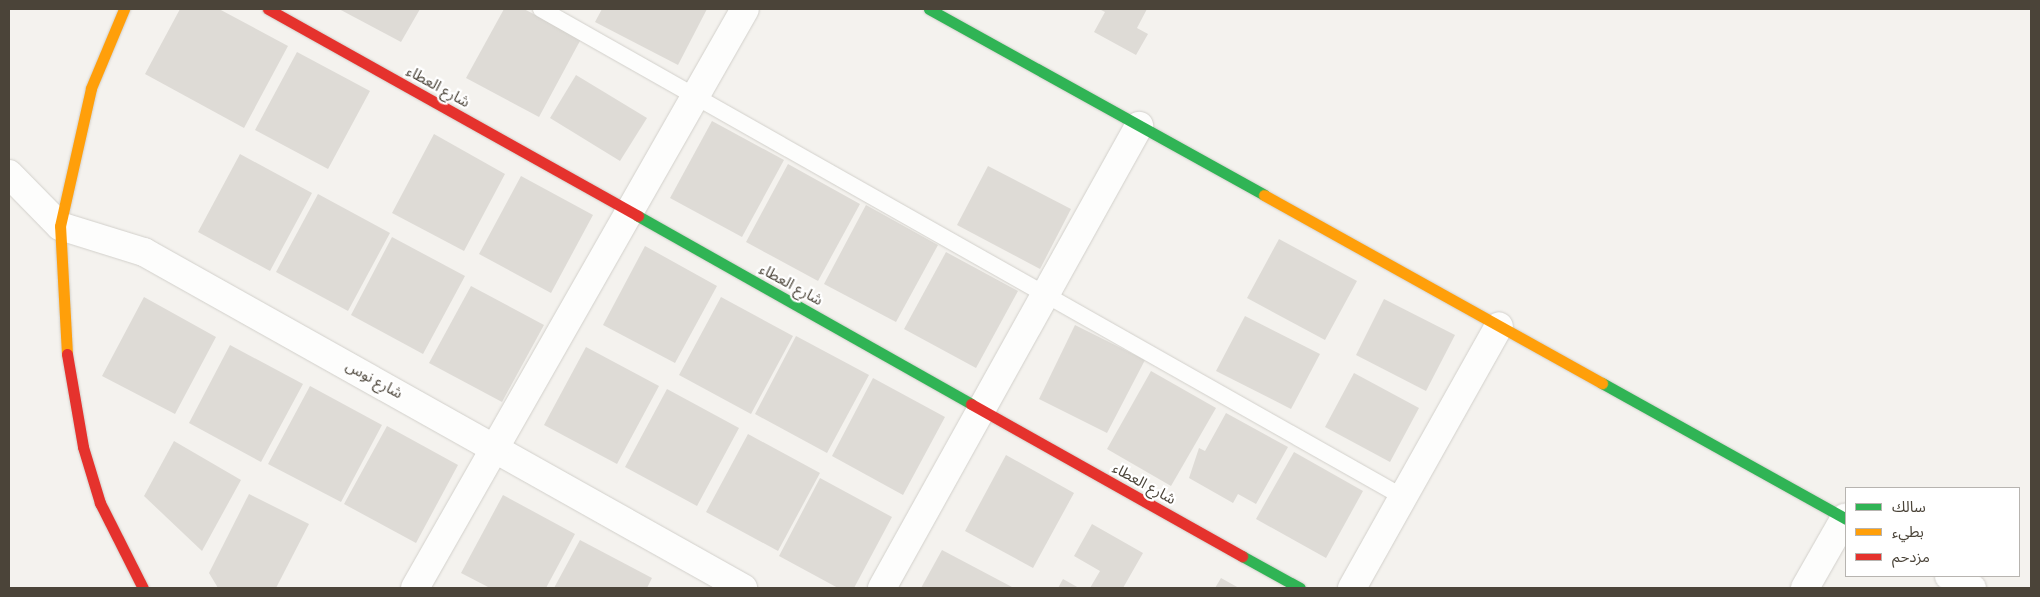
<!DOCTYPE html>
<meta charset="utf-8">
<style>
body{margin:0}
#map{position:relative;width:2040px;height:597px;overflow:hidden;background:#f4f2ee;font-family:"Nunito Sans","Noto Sans Arabic",sans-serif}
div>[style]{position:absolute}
.building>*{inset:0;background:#dedbd6}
.roads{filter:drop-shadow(0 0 1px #d2d0cb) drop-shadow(0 0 1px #d2d0cb)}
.lane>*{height:16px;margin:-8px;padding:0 8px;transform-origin:8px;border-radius:8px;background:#fdfdfc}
.street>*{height:28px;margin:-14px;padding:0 14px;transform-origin:14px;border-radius:14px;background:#fdfdfc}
.fast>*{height:11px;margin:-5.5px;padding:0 5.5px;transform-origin:5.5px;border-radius:5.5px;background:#30b455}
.slow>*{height:11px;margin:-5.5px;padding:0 5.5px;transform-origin:5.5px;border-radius:5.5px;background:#ff9f0a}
.jam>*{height:11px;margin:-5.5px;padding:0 5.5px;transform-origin:5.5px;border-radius:5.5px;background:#e5322d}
span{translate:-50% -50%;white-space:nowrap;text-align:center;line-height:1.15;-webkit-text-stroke:4.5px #fff;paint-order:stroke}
.street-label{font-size:15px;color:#4b4439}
.frame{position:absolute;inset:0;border:10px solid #4b4439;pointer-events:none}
.legend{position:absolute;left:1845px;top:487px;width:175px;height:90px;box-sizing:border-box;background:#fff;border:1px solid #b7b4b0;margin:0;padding:6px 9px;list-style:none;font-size:15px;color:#4b4439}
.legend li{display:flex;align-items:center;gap:10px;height:25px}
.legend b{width:25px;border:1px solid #b7b4b0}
</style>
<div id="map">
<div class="building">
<i style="clip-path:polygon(180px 9px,219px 9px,288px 46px,244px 128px,145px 74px)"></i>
<i style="clip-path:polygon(339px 9px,420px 9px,401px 42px)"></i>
<i style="clip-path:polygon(504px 9px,524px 9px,581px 39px,539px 117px,466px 78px)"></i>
<i style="clip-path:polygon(602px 9px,707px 9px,678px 65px,595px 22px)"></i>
<i style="clip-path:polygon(1099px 9px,1147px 9px,1137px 28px,1148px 34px,1136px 55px,1094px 32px,1105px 12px)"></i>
<i style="clip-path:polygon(297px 52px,370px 91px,328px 169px,255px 130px)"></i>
<i style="clip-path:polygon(576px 75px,647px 118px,620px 161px,550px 118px)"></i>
<i style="clip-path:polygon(712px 121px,784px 160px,742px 237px,670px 198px)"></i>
<i style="clip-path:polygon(434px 134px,505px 174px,464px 251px,392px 213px)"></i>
<i style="clip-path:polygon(240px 154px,312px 193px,270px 271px,198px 232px)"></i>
<i style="clip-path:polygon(788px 164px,860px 204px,818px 281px,746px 242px)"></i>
<i style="clip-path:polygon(988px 166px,1071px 209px,1040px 269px,957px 225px)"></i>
<i style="clip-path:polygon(521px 176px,593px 215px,551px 293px,479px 254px)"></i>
<i style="clip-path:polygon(318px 194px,390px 233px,348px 311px,276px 272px)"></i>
<i style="clip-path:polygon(866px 205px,938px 245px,896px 322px,824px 284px)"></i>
<i style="clip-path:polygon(392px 237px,465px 276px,423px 354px,351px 315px)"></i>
<i style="clip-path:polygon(1279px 239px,1357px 281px,1325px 340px,1247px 298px)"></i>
<i style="clip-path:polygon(645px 246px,717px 286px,675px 363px,603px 325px)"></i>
<i style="clip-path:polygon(946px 252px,1018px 291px,976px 368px,904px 329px)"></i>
<i style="clip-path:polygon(471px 286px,544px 325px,502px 402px,429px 363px)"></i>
<i style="clip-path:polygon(144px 297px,216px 337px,175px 414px,102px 376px)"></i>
<i style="clip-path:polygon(721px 297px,793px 336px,751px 414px,679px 375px)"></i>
<i style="clip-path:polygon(1384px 299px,1455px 335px,1426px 391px,1356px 355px)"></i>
<i style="clip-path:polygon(1245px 316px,1320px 354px,1291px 409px,1216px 371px)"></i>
<i style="clip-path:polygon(1075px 325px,1145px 360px,1107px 433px,1039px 399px)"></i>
<i style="clip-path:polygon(796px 336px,869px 375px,827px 453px,755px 414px)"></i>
<i style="clip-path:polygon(230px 345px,303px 384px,261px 462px,189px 423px)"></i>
<i style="clip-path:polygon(586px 347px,659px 386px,617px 464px,544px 425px)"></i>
<i style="clip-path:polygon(1151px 371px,1216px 408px,1171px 486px,1107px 449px)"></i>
<i style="clip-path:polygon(1354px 373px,1419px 408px,1390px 462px,1325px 427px)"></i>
<i style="clip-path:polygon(873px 378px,945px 417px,903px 495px,832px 456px)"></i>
<i style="clip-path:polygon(310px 386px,382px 425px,341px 502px,268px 464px)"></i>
<i style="clip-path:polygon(667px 389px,739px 428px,697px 506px,625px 467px)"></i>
<i style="clip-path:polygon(1226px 413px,1288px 447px,1256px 504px,1238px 494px,1233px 503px,1189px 478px,1199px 448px,1205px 451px)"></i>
<i style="clip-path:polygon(387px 426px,458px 465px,416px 543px,344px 504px)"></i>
<i style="clip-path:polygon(748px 434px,820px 473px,778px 551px,706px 512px)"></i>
<i style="clip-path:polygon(174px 441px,241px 480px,202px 551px,144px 496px)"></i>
<i style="clip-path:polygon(1294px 452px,1363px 491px,1326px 558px,1256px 519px)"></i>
<i style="clip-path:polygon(1006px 455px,1074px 493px,1033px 568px,965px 531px)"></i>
<i style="clip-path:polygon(820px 478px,892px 517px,854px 588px,838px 588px,779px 556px)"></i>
<i style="clip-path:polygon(249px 494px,309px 524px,276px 588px,218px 588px,209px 573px)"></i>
<i style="clip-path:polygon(503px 495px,575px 534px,546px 588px,490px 588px,461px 573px)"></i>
<i style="clip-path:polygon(1092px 524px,1143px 553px,1123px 588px,1090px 588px,1100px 571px,1074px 556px)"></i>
<i style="clip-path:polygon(580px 540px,652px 578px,647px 588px,554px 588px)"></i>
<i style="clip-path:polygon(942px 550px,1012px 587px,1011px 588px,921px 588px)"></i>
<i style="clip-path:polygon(1221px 578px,1239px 588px,1215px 588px)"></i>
<i style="clip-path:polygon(1063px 579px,1079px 588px,1058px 588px)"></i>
</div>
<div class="roads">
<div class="lane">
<i style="left:541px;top:9px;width:991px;rotate:29.52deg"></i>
</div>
<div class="street">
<i style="left:9px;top:174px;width:73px;rotate:45.6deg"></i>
<i style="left:60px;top:226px;width:88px;rotate:17.2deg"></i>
<i style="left:144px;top:252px;width:687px;rotate:29.29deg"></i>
<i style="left:1949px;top:576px;width:26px;rotate:28deg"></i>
<i style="left:415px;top:588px;width:666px;rotate:-60.32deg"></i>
<i style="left:882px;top:588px;width:529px;rotate:-60.91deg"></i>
<i style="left:1352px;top:588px;width:300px;rotate:-60.7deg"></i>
<i style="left:1805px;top:588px;width:81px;rotate:-60.3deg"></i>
</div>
<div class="fast">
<i style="left:929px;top:9px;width:383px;rotate:29deg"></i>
<i style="left:638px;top:216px;width:382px;rotate:29.4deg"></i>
<i style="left:1602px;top:383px;width:279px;rotate:29.1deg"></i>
<i style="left:1242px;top:556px;width:66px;rotate:28.9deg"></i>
</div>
<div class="slow">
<i style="left:1264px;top:195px;width:387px;rotate:29.1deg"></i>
<i style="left:67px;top:354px;width:128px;rotate:-93.1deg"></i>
<i style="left:60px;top:226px;width:141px;rotate:-77.3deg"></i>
<i style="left:91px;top:88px;width:86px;rotate:-67.3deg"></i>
</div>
<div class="jam">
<i style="left:268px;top:9px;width:424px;rotate:29.2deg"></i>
<i style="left:67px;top:354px;width:94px;rotate:80.2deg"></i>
<i style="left:83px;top:447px;width:59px;rotate:73.1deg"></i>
<i style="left:100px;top:503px;width:95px;rotate:63.2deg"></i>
<i style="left:971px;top:404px;width:311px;rotate:29.3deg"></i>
</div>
</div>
<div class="street-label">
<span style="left:438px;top:87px;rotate:29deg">شارع العطاء</span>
<span style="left:791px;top:285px;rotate:29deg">شارع العطاء</span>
<span style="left:374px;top:380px;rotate:29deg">شارع نوس</span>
<span style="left:1144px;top:484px;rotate:29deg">شارع العطاء</span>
</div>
<div class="frame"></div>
<ul class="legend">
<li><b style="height:6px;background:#30b455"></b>سالك</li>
<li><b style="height:6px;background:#ff9f0a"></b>بطيء</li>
<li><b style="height:6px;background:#e5322d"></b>مزدحم</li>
</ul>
</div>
